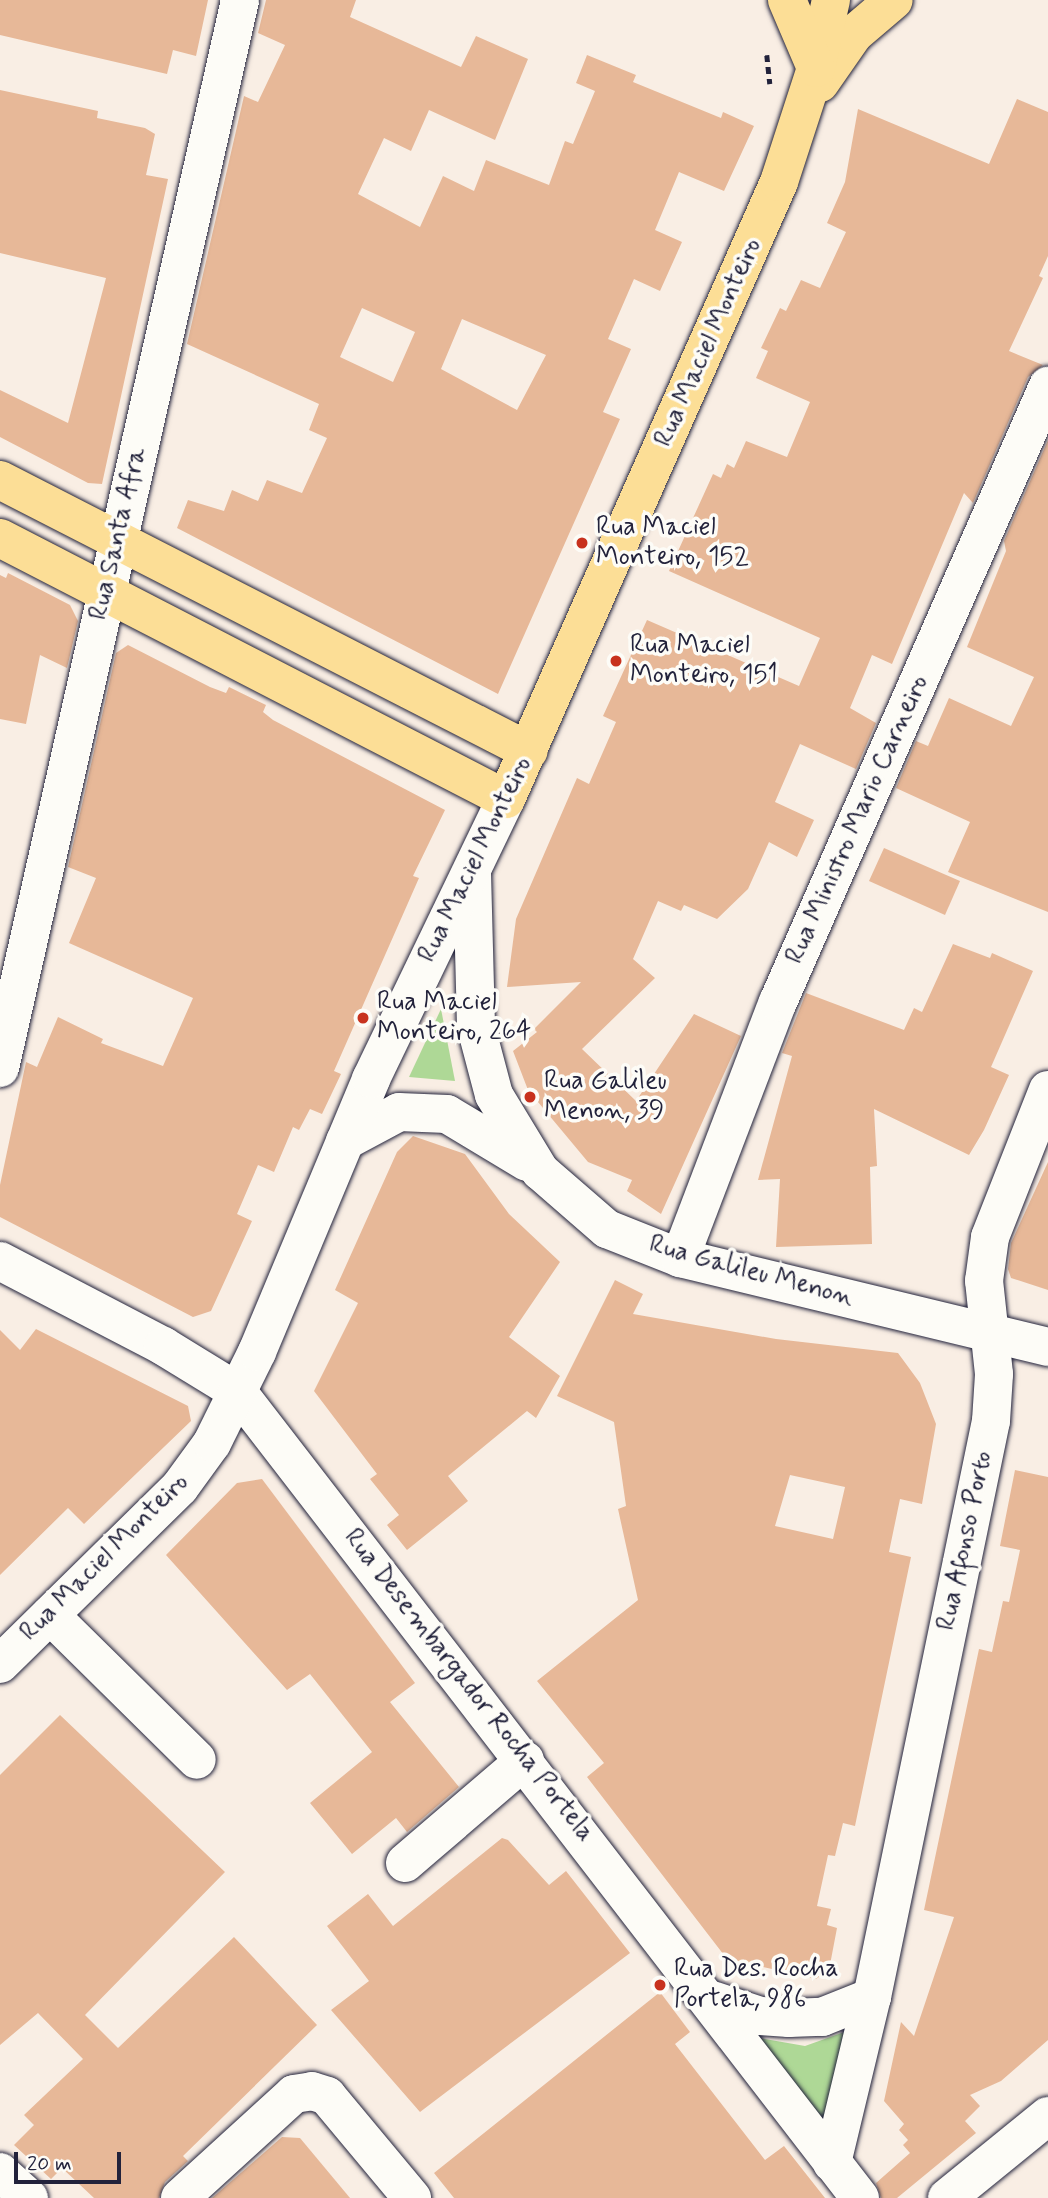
<!DOCTYPE html>
<style>
body{margin:0}
#map{position:relative;width:1048px;height:2198px;overflow:hidden;background:#f9eee4;font-family:Mynerve,sans-serif}
div>[style]{position:absolute}
.green>*{inset:0;background:#aed896}
.building>*{inset:0;background:#e7b898}
.path>*{height:4.5px;margin-top:-2.25px;transform-origin:0;background:repeating-linear-gradient(90deg,#22223b 0 7px,transparent 0 12px)}
.roads{filter:drop-shadow(0 0 2px #22223b) drop-shadow(0 0 2px #22223b)}
.minor>*{height:38px;margin:-19px;padding:0 19px;transform-origin:19px;border-radius:19px;background:#fdfcf7}
.major>*{height:38px;margin:-19px;padding:0 19px;transform-origin:19px;border-radius:19px;background:#fcde96}
.highway>*{height:38px;margin:-19px;padding:0 19px;transform-origin:19px;border-radius:19px;background:#fcde96}
.dots>*{width:19px;height:19px;translate:-50% -50%;box-sizing:border-box;border:4px solid #fdfcf7;border-radius:50%}
span{translate:-50% -50%;white-space:nowrap;text-align:center;line-height:1.15;-webkit-text-stroke:7px #fdfcf7;paint-order:stroke}
.street-label{font-size:26px;color:#22223b}
.poi-label{font-size:26px;color:#22223b}
.left{translate:0 -50%;text-align:left}
.scale{position:absolute;left:14px;top:2152px;width:107px;height:32px;box-sizing:border-box;border:4px solid #22223b;border-top:0;padding-left:9px;font-size:21px;line-height:24px;white-space:nowrap;color:#22223b;-webkit-text-stroke:5px #fdfcf7;paint-order:stroke}
</style>
<div id="map">
<div class="green">
<i style="clip-path:polygon(441px 1009px,455px 1081px,409px 1077px)"></i>
<i style="clip-path:polygon(850px 2030px,831px 2117px,817px 2120px,759px 2038px,805px 2046px)"></i>
</div>
<div class="building">
<i style="clip-path:polygon(0 0,208px 0,196px 56px,173px 50px,167px 74px,0 35px)"></i>
<i style="clip-path:polygon(evenodd,266px 0,356px 0,350px 17px,461px 67px,476px 36px,528px 59px,495px 140px,429px 110px,411px 151px,384px 138px,358px 194px,420px 227px,443px 176px,474px 191px,486px 160px,549px 185px,565px 141px,573px 144px,595px 91px,576px 83px,587px 55px,636px 75px,633px 82px,721px 118px,723px 112px,754px 126px,724px 191px,679px 172px,655px 230px,682px 242px,660px 291px,634px 279px,608px 339px,631px 349px,603px 412px,620px 419px,498px 694px,177px 528px,188px 500px,224px 511px,232px 490px,258px 501px,267px 480px,302px 493px,327px 438px,309px 430px,319px 404px,187px 344px,244px 96px,258px 102px,285px 45px,258px 33px,266px 0,362px 308px,415px 332px,393px 382px,340px 357px,362px 308px,266px 0,462px 319px,546px 355px,517px 410px,441px 369px,462px 319px)"></i>
<i style="clip-path:polygon(0 90px,98px 111px,97px 118px,145px 128px,155px 134px,146px 175px,168px 179px,102px 484px,88px 483px,0 437px,0 390px,68px 423px,106px 278px,0 253px)"></i>
<i style="clip-path:polygon(1017px 99px,1048px 112px,1048px 256px,1039px 276px,1043px 278px,1009px 351px,1043px 365px,1028px 377px,973px 503px,964px 493px,892px 664px,872px 655px,850px 708px,876px 723px,856px 769px,800px 744px,775px 802px,814px 820px,797px 857px,769px 842px,748px 889px,717px 919px,684px 905px,681px 911px,658px 901px,633px 959px,655px 978px,582px 1049px,636px 1101px,694px 1014px,741px 1036px,661px 1214px,627px 1191px,632px 1180px,588px 1162px,528px 1090px,513px 1051px,537px 1032px,534px 1029px,581px 982px,507px 987px,516px 919px,577px 778px,589px 784px,616px 722px,603px 716px,647px 620px,799px 686px,820px 638px,669px 571px,713px 474px,721px 478px,727px 464px,734px 468px,746px 441px,787px 457px,810px 402px,756px 378px,768px 351px,761px 348px,780px 308px,786px 311px,801px 280px,820px 288px,846px 232px,827px 223px,845px 182px,858px 109px,989px 164px)"></i>
<i style="clip-path:polygon(1048px 440px,1048px 912px,948px 872px,970px 822px,896px 788px,916px 741px,928px 746px,949px 698px,1011px 726px,1034px 677px,967px 647px,1006px 551px,1004px 541px)"></i>
<i style="clip-path:polygon(8px 573px,70px 605px,78px 621px,67px 668px,40px 655px,26px 724px,0 719px,0 575px,6px 578px)"></i>
<i style="clip-path:polygon(128px 645px,210px 687px,226px 693px,229px 687px,266px 705px,263px 712px,273px 720px,445px 810px,413px 876px,419px 878px,334px 1071px,341px 1074px,322px 1114px,310px 1109px,299px 1130px,293px 1127px,274px 1172px,258px 1165px,237px 1214px,252px 1221px,211px 1311px,193px 1317px,0 1217px,0 1185px,26px 1062px,37px 1067px,58px 1017px,103px 1039px,101px 1043px,163px 1066px,193px 998px,69px 943px,96px 878px,68px 867px,116px 653px)"></i>
<i style="clip-path:polygon(884px 848px,960px 881px,945px 915px,869px 881px)"></i>
<i style="clip-path:polygon(953px 944px,990px 958px,992px 953px,1033px 971px,991px 1067px,1009px 1075px,984px 1130px,969px 1155px,874px 1109px,877px 1166px,870px 1167px,872px 1244px,776px 1247px,780px 1179px,758px 1180px,792px 1056px,782px 1053px,806px 993px,904px 1030px,914px 1008px,922px 1012px)"></i>
<i style="clip-path:polygon(413px 1136px,465px 1154px,509px 1214px,560px 1262px,509px 1337px,560px 1376px,536px 1418px,527px 1411px,448px 1476px,468px 1501px,407px 1550px,387px 1525px,399px 1515px,370px 1479px,377px 1474px,314px 1391px,358px 1303px,335px 1290px,397px 1152px)"></i>
<i style="clip-path:polygon(1048px 1162px,1048px 1290px,1011px 1278px,1008px 1269px,1011px 1243px)"></i>
<i style="clip-path:polygon(evenodd,615px 1280px,643px 1294px,633px 1314px,776px 1339px,898px 1353px,920px 1383px,936px 1424px,922px 1504px,900px 1499px,889px 1552px,911px 1557px,855px 1826px,843px 1823px,835px 1856px,828px 1855px,817px 1906px,831px 1909px,827px 1925px,837px 1928px,829px 1970px,816px 1979px,727px 1959px,587px 1777px,604px 1763px,537px 1681px,638px 1600px,618px 1509px,626px 1506px,614px 1422px,557px 1396px,615px 1280px,790px 1475px,845px 1487px,833px 1539px,775px 1526px,790px 1475px)"></i>
<i style="clip-path:polygon(36px 1329px,188px 1406px,191px 1421px,84px 1524px,68px 1508px,0 1575px,0 1330px,20px 1350px)"></i>
<i style="clip-path:polygon(1015px 1470px,1048px 1477px,1048px 2040px,1001px 2081px,970px 2095px,980px 2106px,965px 2121px,976px 2133px,897px 2198px,881px 2198px,876px 2183px,910px 2153px,903px 2145px,908px 2140px,899px 2130px,904px 2124px,884px 2101px,901px 2022px,914px 2036px,954px 1917px,924px 1910px,979px 1649px,992px 1652px,1003px 1601px,1009px 1602px,1020px 1550px,1000px 1546px)"></i>
<i style="clip-path:polygon(262px 1479px,415px 1683px,390px 1702px,459px 1787px,407px 1832px,396px 1818px,352px 1854px,310px 1803px,372px 1752px,310px 1674px,287px 1690px,166px 1555px,237px 1483px)"></i>
<i style="clip-path:polygon(60px 1715px,225px 1872px,85px 2015px,118px 2048px,234px 1937px,317px 2025px,183px 2156px,188px 2161px,165px 2182px,159px 2198px,94px 2198px,62px 2168px,51px 2179px,14px 2145px,34px 2125px,24px 2115px,83px 2059px,38px 2013px,0 2045px,0 1775px)"></i>
<i style="clip-path:polygon(502px 1838px,508px 1840px,549px 1885px,566px 1871px,630px 1953px,420px 2112px,331px 2010px,369px 1981px,327px 1926px,368px 1894px,393px 1926px)"></i>
<i style="clip-path:polygon(660px 1992px,690px 2032px,675px 2044px,765px 2160px,784px 2146px,825px 2198px,454px 2198px,434px 2173px)"></i>
<i style="clip-path:polygon(282px 2137px,300px 2138px,350px 2198px,212px 2198px)"></i>
</div>
<div class="path">
<i style="left:767px;top:55px;width:29px;rotate:84deg"></i>
</div>
<div class="roads">
<div class="minor">
<i style="left:472px;top:873px;width:154px;rotate:88.5deg"></i>
<i style="left:476px;top:1027px;width:70px;rotate:75.2deg"></i>
<i style="left:494px;top:1095px;width:89px;rotate:58.8deg"></i>
<i style="left:540px;top:1171px;width:89px;rotate:40.9deg"></i>
<i style="left:607px;top:1229px;width:79px;rotate:21.7deg"></i>
<i style="left:680px;top:1258px;width:379px;rotate:13.6deg"></i>
<i style="left:0;top:1068px;width:1095px;rotate:-77.33deg"></i>
<i style="left:345px;top:1141px;width:61px;rotate:-28.2deg"></i>
<i style="left:399px;top:1112px;width:48px;rotate:2.4deg"></i>
<i style="left:447px;top:1114px;width:93px;rotate:31deg"></i>
<i style="left:680px;top:1258px;width:274px;rotate:-69.1deg"></i>
<i style="left:778px;top:1002px;width:673px;rotate:-66.33deg"></i>
<i style="left:0;top:1261px;width:184px;rotate:27.5deg"></i>
<i style="left:163px;top:1346px;width:88px;rotate:31.5deg"></i>
<i style="left:238px;top:1392px;width:1018px;rotate:52.34deg"></i>
<i style="left:50px;top:1615px;width:206px;rotate:44.6deg"></i>
<i style="left:0;top:1664px;width:252px;rotate:-44.5deg"></i>
<i style="left:180px;top:1487px;width:54px;rotate:-54deg"></i>
<i style="left:212px;top:1443px;width:102px;rotate:-63.7deg"></i>
<i style="left:257px;top:1352px;width:296px;rotate:-67.3deg"></i>
<i style="left:371px;top:1079px;width:311px;rotate:-64.3deg"></i>
<i style="left:405px;top:1863px;width:158px;rotate:-40.6deg"></i>
<i style="left:712px;top:2000px;width:51px;rotate:18.4deg"></i>
<i style="left:760px;top:2016px;width:29px;rotate:4deg"></i>
<i style="left:789px;top:2018px;width:33px;rotate:-2deg"></i>
<i style="left:822px;top:2017px;width:54px;rotate:-21.8deg"></i>
<i style="left:832px;top:2163px;width:171px;rotate:-76.5deg"></i>
<i style="left:872px;top:1997px;width:588px;rotate:-78.33deg"></i>
<i style="left:991px;top:1421px;width:47px;rotate:-86.3deg"></i>
<i style="left:994px;top:1374px;width:94px;rotate:-96.1deg"></i>
<i style="left:984px;top:1281px;width:44px;rotate:-82.2deg"></i>
<i style="left:990px;top:1237px;width:158px;rotate:-68.5deg"></i>
<i style="left:0;top:2172px;width:39px;rotate:42deg"></i>
<i style="left:180px;top:2198px;width:154px;rotate:-42.4deg"></i>
<i style="left:294px;top:2094px;width:18px;rotate:-9deg"></i>
<i style="left:312px;top:2091px;width:16px;rotate:18deg"></i>
<i style="left:327px;top:2096px;width:133px;rotate:50.2deg"></i>
<i style="left:947px;top:2198px;width:130px;rotate:-39.1deg"></i>
</div>
<div class="major">
<i style="left:820px;top:83px;width:60px;rotate:-55.2deg"></i>
<i style="left:854px;top:34px;width:52px;rotate:-40.4deg"></i>
<i style="left:0;top:480px;width:594px;rotate:27.13deg"></i>
<i style="left:0;top:538px;width:569px;rotate:27.29deg"></i>
<i style="left:506px;top:799px;width:675px;rotate:-66.13deg"></i>
<i style="left:779px;top:182px;width:120px;rotate:-72deg"></i>
<i style="left:816px;top:68px;width:70px;rotate:-77.6deg"></i>
</div>
<div class="highway">
<i style="left:787px;top:0;width:74px;rotate:66.9deg"></i>
</div>
</div>
<div class="dots">
<i style="left:582px;top:543px;background:#c8321e"></i>
<i style="left:616px;top:661px;background:#c8321e"></i>
<i style="left:363px;top:1018px;background:#c8321e"></i>
<i style="left:530px;top:1097px;background:#c8321e"></i>
<i style="left:660px;top:1985px;background:#c8321e"></i>
</div>
<div class="street-label">
<span style="left:709px;top:343px;rotate:-66deg">Rua Maciel Monteiro</span>
<span style="left:119px;top:534px;rotate:-77deg">Rua Santa Afra</span>
<span style="left:858px;top:820px;rotate:-66deg">Rua Ministro Mario Carneiro</span>
<span style="left:476px;top:860px;rotate:-64deg">Rua Maciel Monteiro</span>
<span style="left:751px;top:1272px;rotate:15deg">Rua Galileu Menon</span>
<span style="left:966px;top:1541px;rotate:-78deg">Rua Afonso Porto</span>
<span style="left:105px;top:1558px;rotate:-45deg">Rua Maciel Monteiro</span>
<span style="left:468px;top:1686px;rotate:52deg">Rua Desembargador Rocha Portela</span>
</div>
<div class="poi-label">
<span class="left" style="left:596px;top:543px">Rua Maciel<br>Monteiro, 152</span>
<span class="left" style="left:630px;top:661px">Rua Maciel<br>Monteiro, 151</span>
<span class="left" style="left:377px;top:1018px">Rua Maciel<br>Monteiro, 264</span>
<span class="left" style="left:544px;top:1097px">Rua Galileu<br>Menon, 39</span>
<span class="left" style="left:674px;top:1985px">Rua Des. Rocha<br>Portela, 986</span>
</div>
<div class="scale">20 m</div>
</div>
